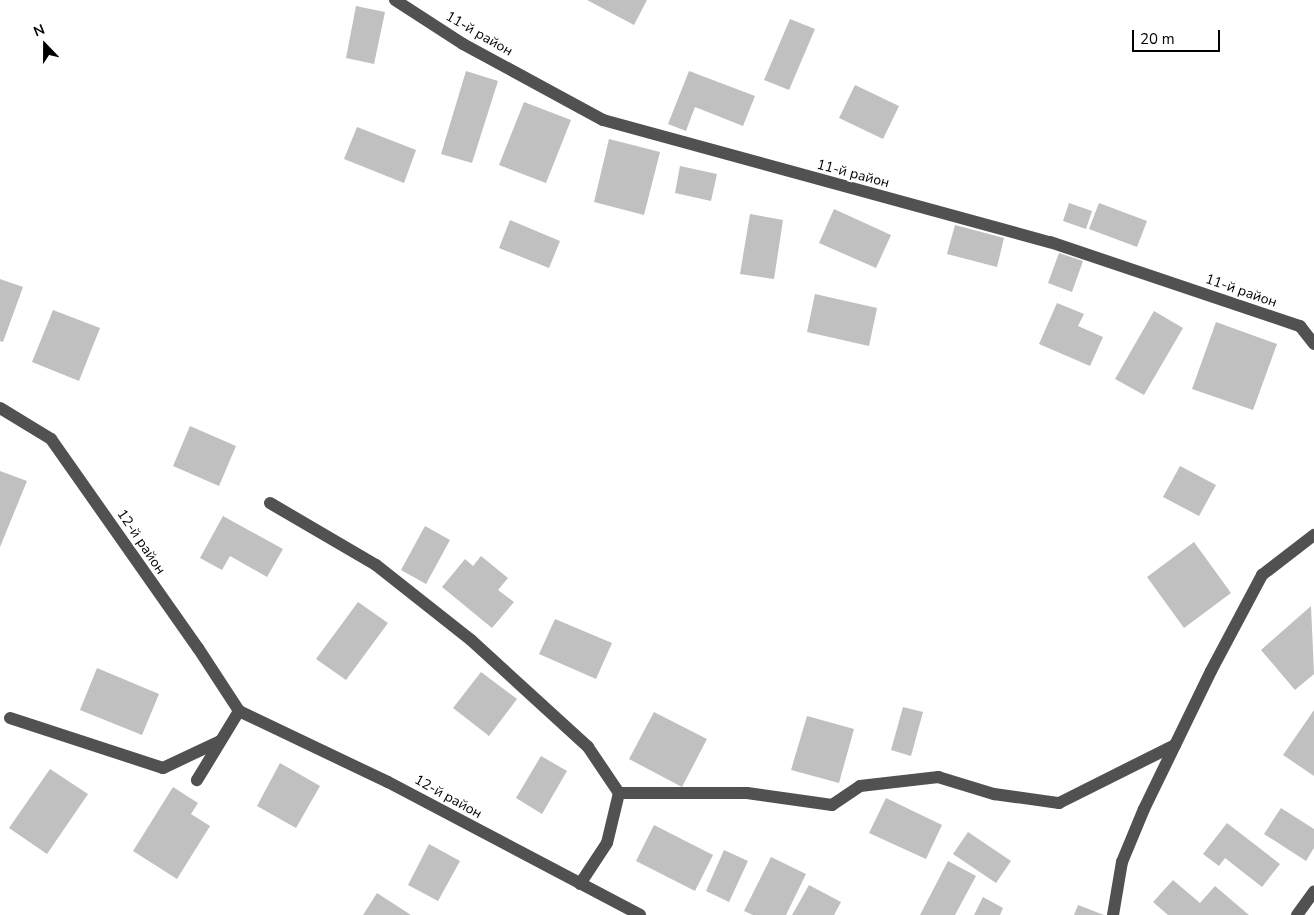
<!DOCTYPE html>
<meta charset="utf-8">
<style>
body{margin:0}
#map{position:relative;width:1314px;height:915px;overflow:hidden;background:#fff;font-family:"Nunito Sans",sans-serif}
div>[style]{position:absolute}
.building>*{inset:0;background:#c0c0c0}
.minor>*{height:12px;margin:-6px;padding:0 6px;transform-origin:6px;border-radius:6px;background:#515151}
span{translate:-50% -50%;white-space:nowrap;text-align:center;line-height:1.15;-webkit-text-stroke:4px #fff;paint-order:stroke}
.street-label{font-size:14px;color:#000}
.north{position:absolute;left:20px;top:20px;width:50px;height:50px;-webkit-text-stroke:4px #fff;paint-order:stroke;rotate:338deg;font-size:14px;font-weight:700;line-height:20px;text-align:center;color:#000}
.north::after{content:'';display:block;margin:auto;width:18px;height:22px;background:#000;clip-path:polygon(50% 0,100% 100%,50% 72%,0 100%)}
.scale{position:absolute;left:1132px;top:30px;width:88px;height:22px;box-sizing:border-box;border:2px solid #000;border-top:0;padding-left:6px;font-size:15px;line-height:18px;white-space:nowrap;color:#000;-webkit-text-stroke:4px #fff;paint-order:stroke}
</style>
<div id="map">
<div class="building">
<i style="clip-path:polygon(587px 0,647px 0,634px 25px)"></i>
<i style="clip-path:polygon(356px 6px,385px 12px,374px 64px,346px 58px)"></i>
<i style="clip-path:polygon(790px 19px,815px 29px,789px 90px,764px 80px)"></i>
<i style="clip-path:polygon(466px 71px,498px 81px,472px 163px,441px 154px)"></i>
<i style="clip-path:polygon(689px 71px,755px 96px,743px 126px,695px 107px,686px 131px,668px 124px)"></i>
<i style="clip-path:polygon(855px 85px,899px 106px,883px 139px,839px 118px)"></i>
<i style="clip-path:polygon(524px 102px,571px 120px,546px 183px,499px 165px)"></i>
<i style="clip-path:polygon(357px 127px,416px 150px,404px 183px,344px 159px)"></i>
<i style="clip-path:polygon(609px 139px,660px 152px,644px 215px,594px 202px)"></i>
<i style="clip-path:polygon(680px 166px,717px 174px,711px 201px,675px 193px)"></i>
<i style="clip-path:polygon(1069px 203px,1092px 211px,1086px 229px,1063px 221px)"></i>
<i style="clip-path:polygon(1099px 203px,1147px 221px,1137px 247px,1089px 229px)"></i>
<i style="clip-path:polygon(834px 209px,891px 235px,876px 268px,819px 243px)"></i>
<i style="clip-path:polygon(750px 214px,783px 220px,774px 279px,740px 274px)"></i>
<i style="clip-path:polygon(510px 220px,560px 241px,549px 268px,499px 248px)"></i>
<i style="clip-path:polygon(955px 225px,1004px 238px,997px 267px,947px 254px)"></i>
<i style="clip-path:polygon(1059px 253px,1083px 261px,1072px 292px,1048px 283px)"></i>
<i style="clip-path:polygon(0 279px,23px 287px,3px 342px,0 341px)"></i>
<i style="clip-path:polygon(815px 294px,877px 308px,869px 346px,807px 332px)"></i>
<i style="clip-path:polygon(1057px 303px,1084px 314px,1078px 326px,1103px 337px,1090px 366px,1039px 344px)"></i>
<i style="clip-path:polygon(53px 310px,100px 328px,79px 381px,32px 362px)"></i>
<i style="clip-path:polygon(1154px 311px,1183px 328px,1144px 395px,1115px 379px)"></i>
<i style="clip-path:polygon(1216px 322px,1277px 344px,1253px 410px,1192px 389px)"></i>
<i style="clip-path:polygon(190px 426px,236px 446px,219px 486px,173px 466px)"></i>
<i style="clip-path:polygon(1180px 466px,1216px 485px,1199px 516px,1163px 497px)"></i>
<i style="clip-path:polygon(0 471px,27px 481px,0 547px)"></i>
<i style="clip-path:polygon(223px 516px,283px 549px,267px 577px,230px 556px,222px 570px,200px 558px)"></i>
<i style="clip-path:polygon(425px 526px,450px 540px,426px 584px,401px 570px)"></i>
<i style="clip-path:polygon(1194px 542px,1231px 593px,1184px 628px,1147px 577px)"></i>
<i style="clip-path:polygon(481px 556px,508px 578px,498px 590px,514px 602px,492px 628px,442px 587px,465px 559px,473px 566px)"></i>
<i style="clip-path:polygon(358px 602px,388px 623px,346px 680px,316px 659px)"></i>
<i style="clip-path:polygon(1311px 606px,1314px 674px,1295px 690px,1261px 650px)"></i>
<i style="clip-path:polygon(555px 619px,612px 643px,596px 679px,539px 654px)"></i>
<i style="clip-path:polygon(97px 668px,159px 694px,142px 735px,80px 710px)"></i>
<i style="clip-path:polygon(481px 672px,517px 699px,489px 736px,453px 708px)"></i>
<i style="clip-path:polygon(903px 707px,923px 712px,911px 756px,891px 750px)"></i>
<i style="clip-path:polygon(1314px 710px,1314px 776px,1283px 755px)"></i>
<i style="clip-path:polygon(654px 712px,707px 739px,682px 787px,629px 759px)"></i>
<i style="clip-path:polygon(807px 716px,854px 729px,839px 783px,791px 770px)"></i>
<i style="clip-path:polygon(541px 756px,567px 771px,542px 814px,516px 798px)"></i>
<i style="clip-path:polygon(280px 763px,320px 786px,296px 828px,257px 806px)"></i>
<i style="clip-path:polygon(50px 769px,88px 794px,47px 854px,9px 828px)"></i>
<i style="clip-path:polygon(173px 787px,198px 803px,191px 814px,210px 826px,177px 879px,133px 851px)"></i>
<i style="clip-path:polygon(886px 798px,942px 825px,926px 859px,869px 833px)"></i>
<i style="clip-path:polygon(1281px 808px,1314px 829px,1314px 848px,1306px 861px,1264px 834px)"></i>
<i style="clip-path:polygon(1227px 823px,1280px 864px,1262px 887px,1225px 858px,1219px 866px,1203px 854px)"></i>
<i style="clip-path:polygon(654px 825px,713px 855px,695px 891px,636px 861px)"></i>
<i style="clip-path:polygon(968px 832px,1011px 861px,996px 883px,953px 854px)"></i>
<i style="clip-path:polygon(429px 844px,460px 861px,438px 901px,408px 885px)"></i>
<i style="clip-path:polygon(724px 850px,748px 861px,729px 902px,706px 891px)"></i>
<i style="clip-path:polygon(771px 857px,806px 874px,786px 915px,753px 915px,744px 911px)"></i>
<i style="clip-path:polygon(948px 861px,976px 876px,955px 915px,920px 915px)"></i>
<i style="clip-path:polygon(1173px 880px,1200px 903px,1215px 886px,1249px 915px,1168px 915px,1153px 902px)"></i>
<i style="clip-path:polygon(809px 885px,841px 902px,834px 915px,792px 915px)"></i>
<i style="clip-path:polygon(377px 893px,411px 915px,363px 915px)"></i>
<i style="clip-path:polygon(983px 897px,1003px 908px,1000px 915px,974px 915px)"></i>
<i style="clip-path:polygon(1078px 905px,1104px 915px,1074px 915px)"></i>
</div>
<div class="minor">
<i style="left:395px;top:0;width:81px;rotate:32.9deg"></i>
<i style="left:463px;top:44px;width:159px;rotate:28.5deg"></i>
<i style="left:603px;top:120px;width:463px;rotate:15.3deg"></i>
<i style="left:1050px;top:242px;width:264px;rotate:18.6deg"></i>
<i style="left:1300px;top:326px;width:23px;rotate:52deg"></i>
<i style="left:0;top:408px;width:60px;rotate:31.3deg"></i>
<i style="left:51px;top:439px;width:256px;rotate:54.9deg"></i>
<i style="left:198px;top:648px;width:75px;rotate:56.9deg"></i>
<i style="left:239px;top:711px;width:81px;rotate:121.3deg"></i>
<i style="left:270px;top:503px;width:123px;rotate:30.3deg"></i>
<i style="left:376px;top:565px;width:121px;rotate:38.3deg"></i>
<i style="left:471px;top:640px;width:159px;rotate:42.4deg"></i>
<i style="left:588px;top:747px;width:55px;rotate:56deg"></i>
<i style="left:619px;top:793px;width:51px;rotate:103.5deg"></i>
<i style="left:607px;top:843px;width:49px;rotate:123.4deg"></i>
<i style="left:239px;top:711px;width:165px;rotate:25.5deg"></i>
<i style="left:388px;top:782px;width:285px;rotate:27.8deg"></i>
<i style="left:10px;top:718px;width:161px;rotate:18.1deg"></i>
<i style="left:163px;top:768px;width:63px;rotate:-25.3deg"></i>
<i style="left:619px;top:793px;width:128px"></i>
<i style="left:747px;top:793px;width:86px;rotate:8deg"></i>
<i style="left:832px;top:805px;width:34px;rotate:-34deg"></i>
<i style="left:860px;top:786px;width:79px;rotate:-6.6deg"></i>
<i style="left:938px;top:777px;width:59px;rotate:16.9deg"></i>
<i style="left:994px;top:794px;width:66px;rotate:7.9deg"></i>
<i style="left:1059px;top:803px;width:130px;rotate:-26.6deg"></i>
<i style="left:1113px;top:915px;width:54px;rotate:-80.4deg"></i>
<i style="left:1122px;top:862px;width:57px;rotate:-67.5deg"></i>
<i style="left:1144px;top:809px;width:153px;rotate:-64.1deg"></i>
<i style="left:1211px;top:671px;width:109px;rotate:-62deg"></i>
<i style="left:1262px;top:575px;width:66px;rotate:-37.6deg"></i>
<i style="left:1297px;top:915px;width:29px;rotate:-54deg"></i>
</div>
<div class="street-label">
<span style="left:479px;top:34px;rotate:30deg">11-й район</span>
<span style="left:853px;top:174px;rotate:15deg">11-й район</span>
<span style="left:1241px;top:291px;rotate:19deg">11-й район</span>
<span style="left:141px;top:542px;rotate:56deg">12-й район</span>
<span style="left:448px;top:797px;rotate:29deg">12-й район</span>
</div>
<div class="north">N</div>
<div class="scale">20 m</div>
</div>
